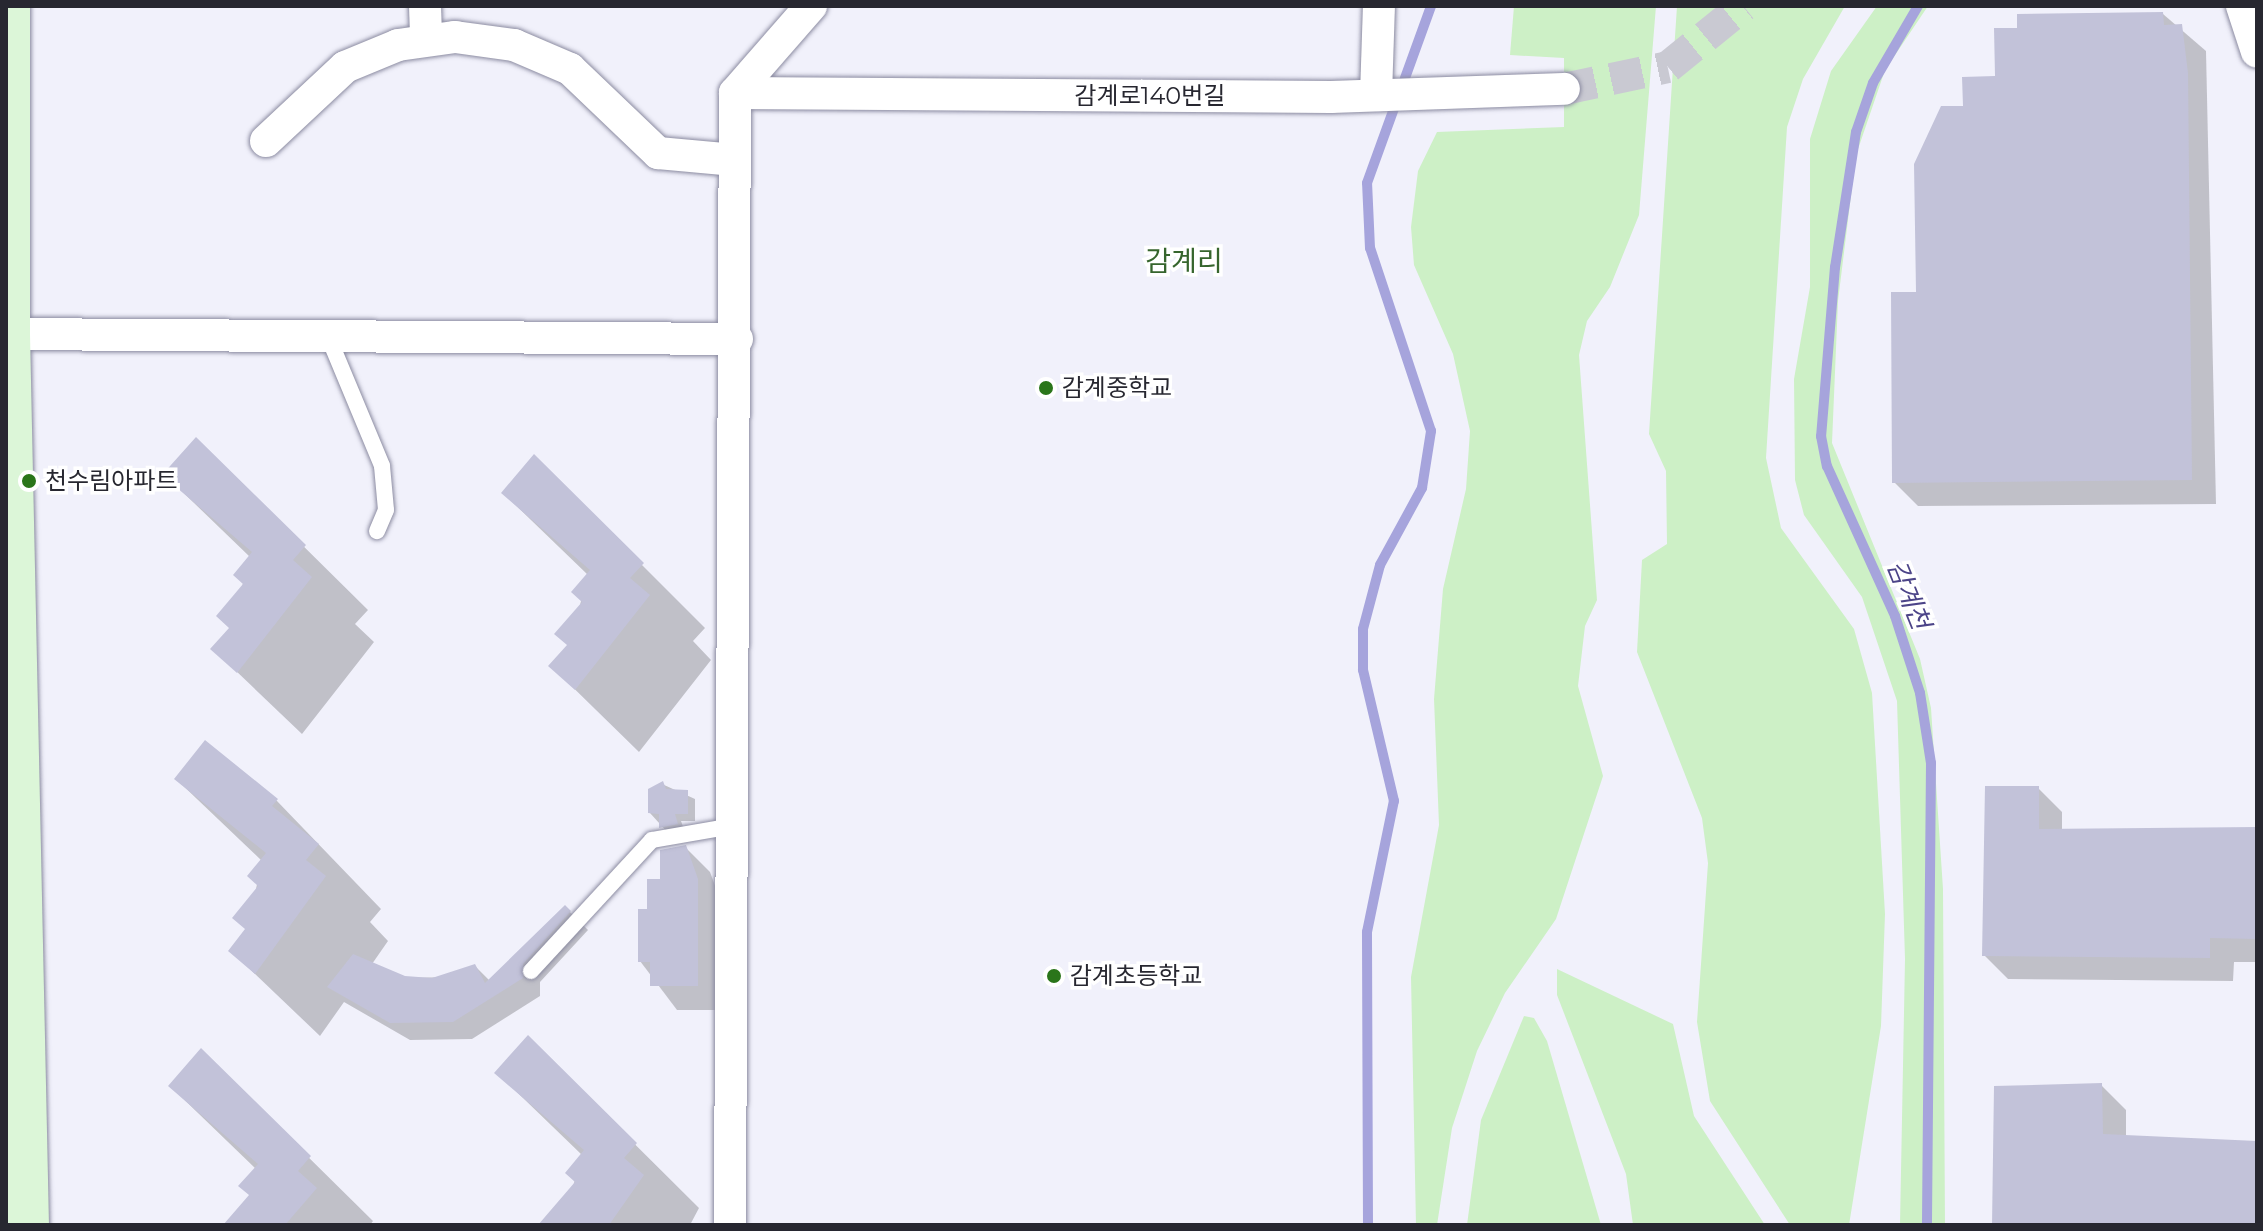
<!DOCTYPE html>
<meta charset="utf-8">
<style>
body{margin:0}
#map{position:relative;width:2263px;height:1231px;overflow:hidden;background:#f1f1fb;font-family:Montserrat,"Noto Sans KR",sans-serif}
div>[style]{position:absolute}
.green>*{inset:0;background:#cdf0c6}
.shadow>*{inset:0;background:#0003}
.stream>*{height:10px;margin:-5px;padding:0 5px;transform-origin:5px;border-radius:5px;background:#a6a4dc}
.building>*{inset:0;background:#c2c2d9}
.minor-tunnel>*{height:32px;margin-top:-16px;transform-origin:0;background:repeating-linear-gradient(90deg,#c9c9d2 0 32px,transparent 0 48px)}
.roads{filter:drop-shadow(0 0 2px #8b8ba1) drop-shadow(0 0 2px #8b8ba1)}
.service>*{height:16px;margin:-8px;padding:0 8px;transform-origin:8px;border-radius:8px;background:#fff}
.minor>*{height:32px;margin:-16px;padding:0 16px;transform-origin:16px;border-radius:16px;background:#fff}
.secondary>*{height:44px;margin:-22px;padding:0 22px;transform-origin:22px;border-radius:22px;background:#dcf6d8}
.dots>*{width:22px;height:22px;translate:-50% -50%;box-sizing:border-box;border:4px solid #fff;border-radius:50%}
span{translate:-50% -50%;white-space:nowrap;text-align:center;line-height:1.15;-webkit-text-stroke:7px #fff;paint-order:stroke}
.street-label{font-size:24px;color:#272730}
.poi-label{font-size:24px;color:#272730}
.left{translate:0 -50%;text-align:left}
.water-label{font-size:26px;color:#4c4488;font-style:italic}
.quarter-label{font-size:28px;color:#36652d}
.frame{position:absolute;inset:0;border:8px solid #272730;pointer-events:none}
</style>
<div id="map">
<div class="green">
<i style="clip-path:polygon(1514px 6px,1656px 6px,1639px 215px,1610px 287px,1587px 321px,1579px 355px,1597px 600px,1585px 626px,1578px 686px,1603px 776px,1556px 919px,1505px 993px,1477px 1051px,1452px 1128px,1437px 1225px,1416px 1225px,1411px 977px,1439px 825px,1434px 699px,1443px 589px,1466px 489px,1470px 431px,1453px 354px,1414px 265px,1411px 227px,1418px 171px,1437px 132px,1564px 127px,1564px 58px,1510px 55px)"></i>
<i style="clip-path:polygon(1677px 6px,1845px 6px,1803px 79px,1787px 127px,1766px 458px,1781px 528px,1854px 629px,1872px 693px,1885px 914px,1881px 1026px,1849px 1225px,1790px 1225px,1710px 1101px,1697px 1022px,1708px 863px,1702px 818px,1637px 652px,1642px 560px,1667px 544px,1666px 471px,1649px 434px)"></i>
<i style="clip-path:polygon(1877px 6px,1928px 6px,1885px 70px,1856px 155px,1838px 301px,1832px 443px,1920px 659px,1931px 708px,1943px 889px,1945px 1225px,1900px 1225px,1905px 959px,1897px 701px,1862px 597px,1804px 515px,1795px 480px,1794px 379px,1810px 287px,1810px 139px,1831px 71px)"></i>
<i style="clip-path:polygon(1557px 969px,1673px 1024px,1694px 1116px,1765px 1225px,1633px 1225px,1626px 1174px,1557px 995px)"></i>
<i style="clip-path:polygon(1524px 1016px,1534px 1018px,1547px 1041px,1601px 1225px,1467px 1225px,1481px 1120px)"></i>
</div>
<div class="shadow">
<i style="clip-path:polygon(2163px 14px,2206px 51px,2216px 504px,1918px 506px,1894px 482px,1918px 294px,1965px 108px,1997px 78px)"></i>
<i style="clip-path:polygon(196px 440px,368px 610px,355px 624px,374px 642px,302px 734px,213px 649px,231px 628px,250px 557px,165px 475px)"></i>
<i style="clip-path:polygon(534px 457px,705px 628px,693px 641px,711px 660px,639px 752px,551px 666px,569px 646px,588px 575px,503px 493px)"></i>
<i style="clip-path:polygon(206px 743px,277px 801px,381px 909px,370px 922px,388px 941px,372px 964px,404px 978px,453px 977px,475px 966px,490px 981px,565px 907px,588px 930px,540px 982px,540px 996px,472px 1039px,410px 1040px,344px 1002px,320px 1036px,231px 951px,247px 931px,262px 861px,176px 779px)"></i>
<i style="clip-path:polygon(662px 784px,695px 799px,695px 821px,681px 821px,685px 832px,669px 834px,650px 813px)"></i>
<i style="clip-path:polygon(2038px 788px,2062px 812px,2062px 831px,2257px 829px,2257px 962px,2234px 962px,2233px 981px,2008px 979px,1984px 955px)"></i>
<i style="clip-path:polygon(685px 847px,710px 872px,722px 905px,722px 1010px,677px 1010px,640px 961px,649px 911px)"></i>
<i style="clip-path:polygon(528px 1038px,699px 1208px,690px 1225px,562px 1225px,582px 1155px,497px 1073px)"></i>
<i style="clip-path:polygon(201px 1051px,373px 1221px,370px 1225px,226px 1225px,251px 1195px,256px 1169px,170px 1086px)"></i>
<i style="clip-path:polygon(2101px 1085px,2126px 1110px,2126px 1137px,2257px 1142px,2257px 1225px,1998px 1225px)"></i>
</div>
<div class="stream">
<i style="left:1918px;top:6px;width:89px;rotate:120.3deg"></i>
<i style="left:1873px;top:83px;width:52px;rotate:109.1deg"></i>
<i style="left:1856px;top:132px;width:137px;rotate:98.8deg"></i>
<i style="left:1835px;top:267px;width:170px;rotate:94.7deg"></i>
<i style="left:1821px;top:436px;width:31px;rotate:79deg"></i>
<i style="left:1827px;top:466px;width:165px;rotate:65.6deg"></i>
<i style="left:1895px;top:616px;width:81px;rotate:72deg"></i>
<i style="left:1920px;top:693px;width:71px;rotate:81.1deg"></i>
<i style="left:1931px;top:763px;width:462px;rotate:90.5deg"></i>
<i style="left:1368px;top:1225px;width:293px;rotate:-90.2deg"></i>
<i style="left:1367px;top:932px;width:134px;rotate:-78.4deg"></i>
<i style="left:1394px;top:801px;width:135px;rotate:-103.3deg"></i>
<i style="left:1363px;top:670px;width:41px;rotate:-90deg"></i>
<i style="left:1363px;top:629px;width:66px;rotate:-75.1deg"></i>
<i style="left:1380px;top:565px;width:88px;rotate:-61.4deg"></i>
<i style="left:1422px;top:488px;width:58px;rotate:-81deg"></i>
<i style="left:1431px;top:431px;width:193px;rotate:-108.4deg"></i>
<i style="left:1370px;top:248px;width:65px;rotate:-92.6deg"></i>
<i style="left:1367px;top:183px;width:188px;rotate:-70.1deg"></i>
</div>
<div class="building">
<i style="clip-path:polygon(2163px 12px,2164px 25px,2182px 24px,2188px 73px,2192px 480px,1892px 483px,1891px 292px,1916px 292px,1914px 164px,1941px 106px,1963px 106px,1962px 77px,1995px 76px,1994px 28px,2017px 28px,2017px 14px)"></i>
<i style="clip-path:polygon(196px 437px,306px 545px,293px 560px,312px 577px,237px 673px,210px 649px,229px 628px,216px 616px,243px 584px,233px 575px,252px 552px,162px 475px)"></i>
<i style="clip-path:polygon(534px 454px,644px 563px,630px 578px,650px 595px,575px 690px,548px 666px,567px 645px,554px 634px,582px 602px,571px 592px,590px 570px,501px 493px)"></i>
<i style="clip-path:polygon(205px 740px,278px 799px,272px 806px,319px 844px,306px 860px,326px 876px,255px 974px,228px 951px,245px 929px,232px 918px,258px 886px,247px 876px,266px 853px,174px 779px)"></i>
<i style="clip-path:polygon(663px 781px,666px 789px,688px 790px,688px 814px,675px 814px,678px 824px,659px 828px,659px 814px,648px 813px,648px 789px)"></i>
<i style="clip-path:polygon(1985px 786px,2039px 786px,2039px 829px,2257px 827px,2257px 939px,2210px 938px,2210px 958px,1982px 956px)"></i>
<i style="clip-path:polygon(686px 845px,698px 879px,698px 986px,650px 986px,650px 962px,638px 962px,638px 909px,647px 909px,647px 879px,660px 879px,660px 850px)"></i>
<i style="clip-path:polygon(565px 905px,571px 911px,523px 964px,523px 978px,453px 1022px,390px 1023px,327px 987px,353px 954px,405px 976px,432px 978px,475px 964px,485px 983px)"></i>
<i style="clip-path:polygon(528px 1035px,637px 1143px,624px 1158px,644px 1175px,609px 1225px,538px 1225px,575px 1182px,565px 1173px,584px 1150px,494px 1073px)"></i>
<i style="clip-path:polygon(201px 1048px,311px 1156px,298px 1171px,317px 1188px,285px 1225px,223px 1225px,249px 1195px,238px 1186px,258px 1164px,168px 1086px)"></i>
<i style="clip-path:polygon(2102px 1083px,2103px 1134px,2257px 1141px,2257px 1225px,1992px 1225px,1994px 1086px)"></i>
</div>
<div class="minor-tunnel">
<i style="left:1564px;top:89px;width:106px;rotate:-11.9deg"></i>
<i style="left:1668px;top:67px;width:97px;rotate:-39.1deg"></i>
</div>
<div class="roads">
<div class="service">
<i style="left:328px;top:336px;width:141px;rotate:67.4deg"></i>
<i style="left:382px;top:466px;width:44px;rotate:84.8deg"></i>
<i style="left:386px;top:510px;width:23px;rotate:113deg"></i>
<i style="left:531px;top:971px;width:178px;rotate:-47.3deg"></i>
<i style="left:652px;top:840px;width:82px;rotate:-9.8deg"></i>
</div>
<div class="minor">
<i style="left:425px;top:6px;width:33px;rotate:88deg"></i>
<i style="left:2242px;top:6px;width:48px;rotate:71.9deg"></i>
<i style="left:735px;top:93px;width:596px;rotate:0.38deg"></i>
<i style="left:1331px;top:97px;width:233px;rotate:-2deg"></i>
<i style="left:1376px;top:95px;width:89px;rotate:-88.1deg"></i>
<i style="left:266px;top:141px;width:108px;rotate:-43.1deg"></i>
<i style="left:345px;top:67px;width:57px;rotate:-22.5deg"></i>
<i style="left:398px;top:45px;width:58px;rotate:-8deg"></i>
<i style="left:455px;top:37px;width:60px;rotate:7.7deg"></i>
<i style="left:514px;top:45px;width:61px;rotate:23.2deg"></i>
<i style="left:570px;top:69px;width:122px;rotate:43.7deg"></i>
<i style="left:658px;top:153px;width:77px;rotate:5.2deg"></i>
<i style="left:8px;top:334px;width:729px;rotate:0.39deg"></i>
<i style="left:730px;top:1225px;width:1132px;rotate:-89.75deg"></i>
<i style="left:735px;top:93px;width:116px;rotate:-48.9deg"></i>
</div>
<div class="secondary">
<i style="left:8px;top:6px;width:328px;rotate:90deg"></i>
<i style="left:8px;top:334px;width:891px;rotate:88.78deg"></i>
</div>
</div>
<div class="dots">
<i style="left:1046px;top:388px;background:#2a751a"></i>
<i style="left:29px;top:481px;background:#2a751a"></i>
<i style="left:1054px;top:976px;background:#2a751a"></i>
</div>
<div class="street-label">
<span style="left:1150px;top:96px">감계로140번길</span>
</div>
<div class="poi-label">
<span class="left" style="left:1062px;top:388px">감계중학교</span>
<span class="left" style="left:45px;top:481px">천수림아파트</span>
<span class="left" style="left:1070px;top:976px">감계초등학교</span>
</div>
<div class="water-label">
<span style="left:1908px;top:595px;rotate:68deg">감계천</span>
</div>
<div class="quarter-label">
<span style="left:1184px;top:261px">감계리</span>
</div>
<div class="frame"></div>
</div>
